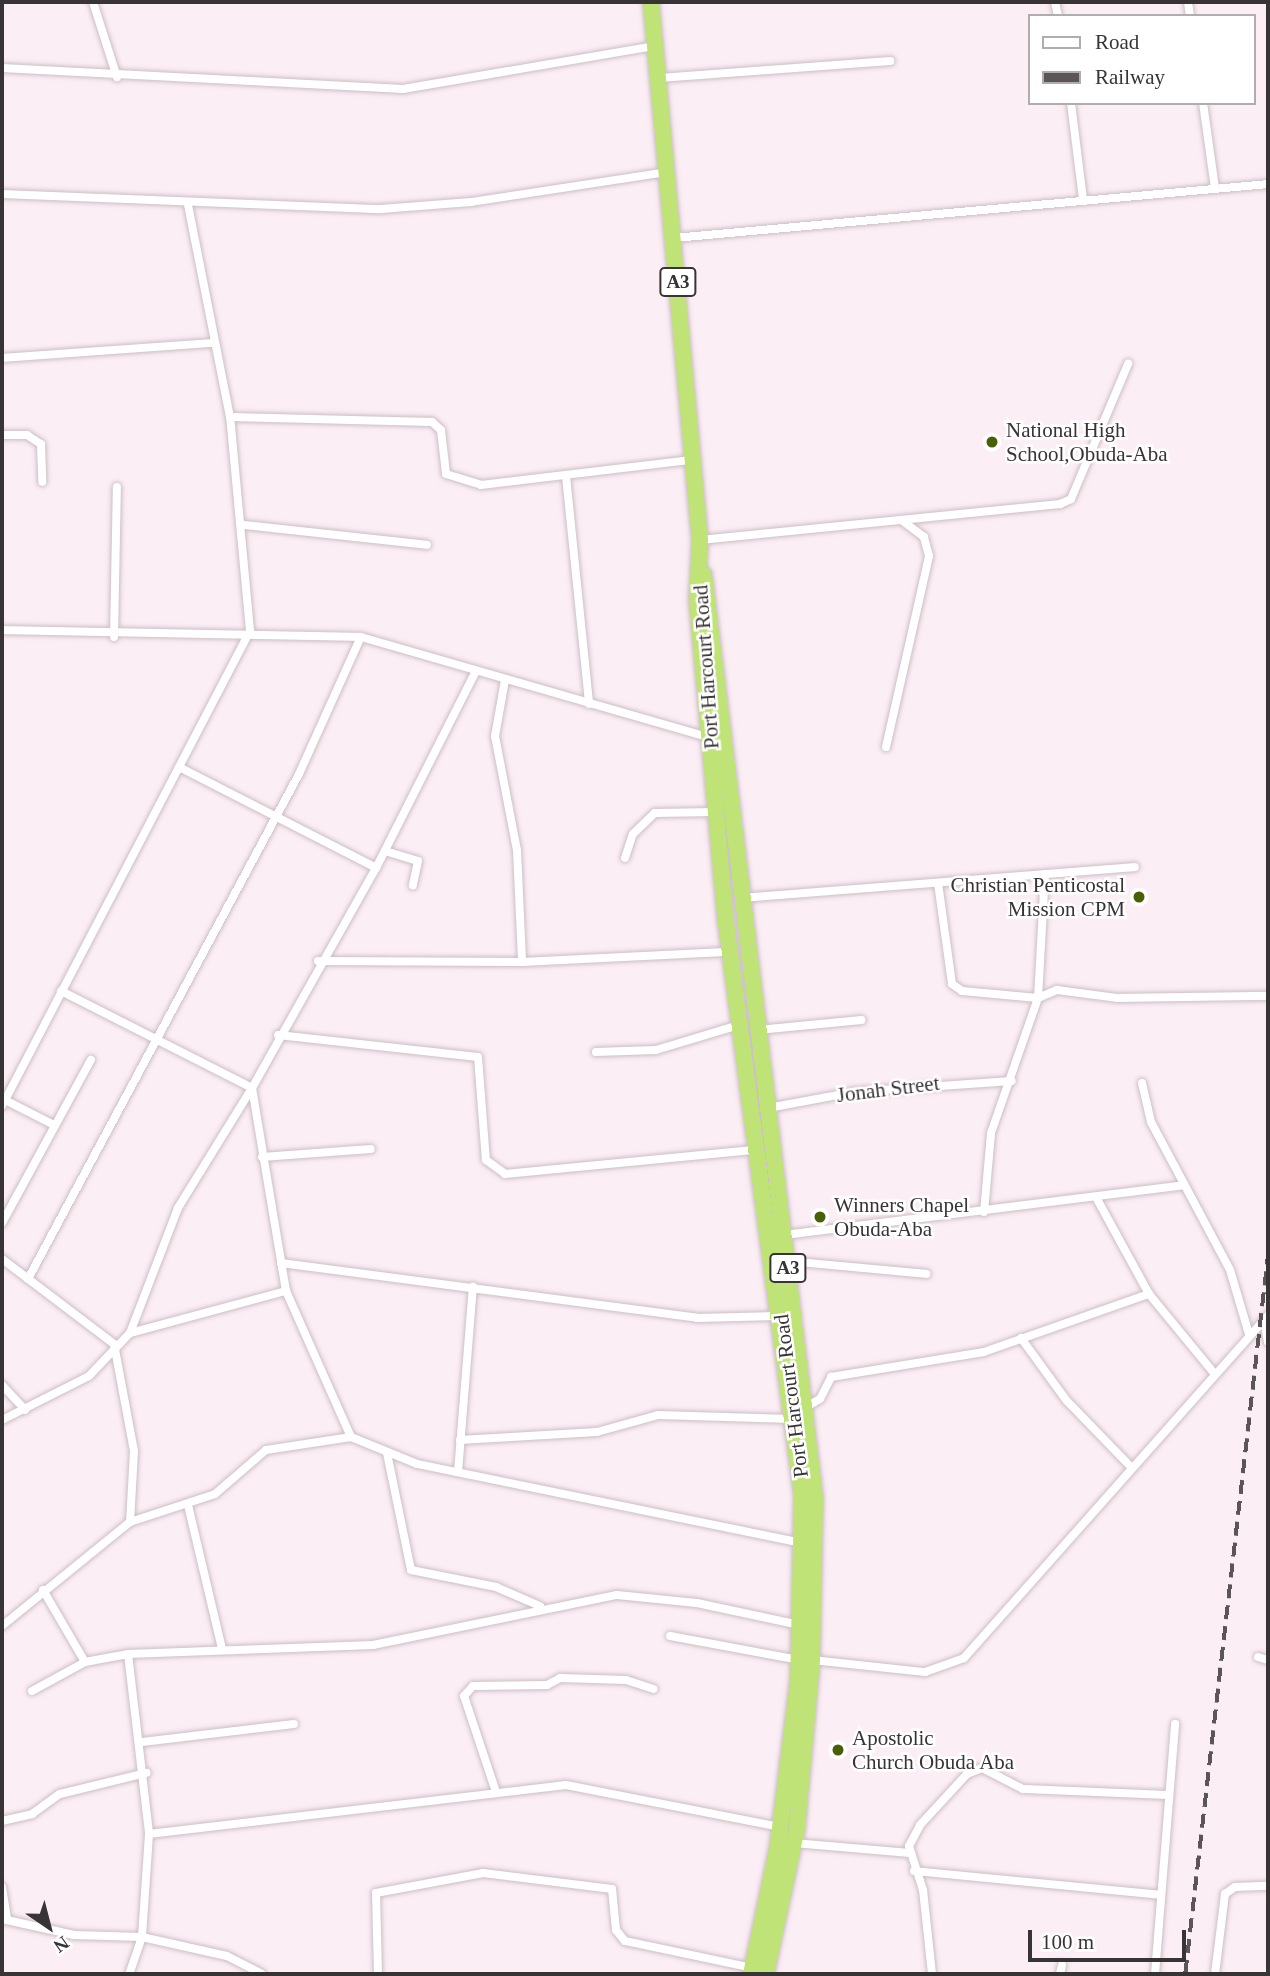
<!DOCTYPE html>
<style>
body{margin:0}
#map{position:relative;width:1270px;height:1976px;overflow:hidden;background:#fceef5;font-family:"Times New Roman",serif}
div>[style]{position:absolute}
.roads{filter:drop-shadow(0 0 2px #ccbec5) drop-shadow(0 0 2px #ccbec5)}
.street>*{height:8px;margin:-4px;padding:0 4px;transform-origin:4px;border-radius:4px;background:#fff}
.highway>*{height:16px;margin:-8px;padding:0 8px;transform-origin:8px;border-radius:8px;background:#bfe376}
.rail>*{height:3.5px;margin-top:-1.75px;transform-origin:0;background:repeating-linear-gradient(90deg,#5b5558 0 14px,transparent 0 21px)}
.dots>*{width:19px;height:19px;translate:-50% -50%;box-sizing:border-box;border:4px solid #fff;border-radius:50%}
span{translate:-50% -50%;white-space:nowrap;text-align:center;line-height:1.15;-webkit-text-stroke:5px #fff;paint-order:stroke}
.shield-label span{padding:2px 5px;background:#fff;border:2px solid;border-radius:5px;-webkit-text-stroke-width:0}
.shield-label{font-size:19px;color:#383335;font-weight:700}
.poi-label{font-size:21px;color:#383335}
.left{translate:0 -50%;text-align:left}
.right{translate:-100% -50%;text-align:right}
.street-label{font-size:21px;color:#383335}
.frame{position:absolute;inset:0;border:4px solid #383335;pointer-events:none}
.legend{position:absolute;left:1028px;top:14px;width:228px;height:91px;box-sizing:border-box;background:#fff;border:2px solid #afadae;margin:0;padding:9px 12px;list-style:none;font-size:21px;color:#383335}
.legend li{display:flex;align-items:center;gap:14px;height:35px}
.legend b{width:35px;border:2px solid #afadae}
.north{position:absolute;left:14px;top:1892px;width:70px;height:70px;-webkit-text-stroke:5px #fff;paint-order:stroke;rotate:145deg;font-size:19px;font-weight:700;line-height:28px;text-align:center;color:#383335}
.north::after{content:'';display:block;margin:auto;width:24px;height:32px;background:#383335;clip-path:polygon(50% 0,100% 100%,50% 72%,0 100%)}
.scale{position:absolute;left:1028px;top:1930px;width:158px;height:32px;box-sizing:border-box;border:4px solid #383335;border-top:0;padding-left:9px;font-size:21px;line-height:24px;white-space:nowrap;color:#383335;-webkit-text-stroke:5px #fff;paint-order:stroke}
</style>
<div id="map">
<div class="roads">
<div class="street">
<i style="left:93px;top:2px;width:79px;rotate:72.3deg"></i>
<i style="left:1055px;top:2px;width:14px;rotate:78deg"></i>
<i style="left:1188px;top:2px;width:14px;rotate:82deg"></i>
<i style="left:2px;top:68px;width:402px;rotate:3deg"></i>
<i style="left:403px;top:89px;width:256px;rotate:-9.7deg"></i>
<i style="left:659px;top:78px;width:232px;rotate:-4.2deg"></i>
<i style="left:1071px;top:103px;width:98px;rotate:82.9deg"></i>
<i style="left:1203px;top:103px;width:86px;rotate:82deg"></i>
<i style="left:2px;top:194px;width:379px;rotate:2.3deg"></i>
<i style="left:381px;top:209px;width:90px;rotate:-4.4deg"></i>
<i style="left:471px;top:202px;width:197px;rotate:-8.7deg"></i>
<i style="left:674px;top:238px;width:596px;rotate:-5.19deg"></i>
<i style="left:2px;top:358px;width:211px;rotate:-4.1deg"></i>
<i style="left:230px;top:417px;width:202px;rotate:1.4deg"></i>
<i style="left:432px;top:422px;width:12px;rotate:42deg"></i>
<i style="left:441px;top:430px;width:44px;rotate:83.5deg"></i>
<i style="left:446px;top:474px;width:37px;rotate:17deg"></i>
<i style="left:481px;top:485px;width:212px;rotate:-6.8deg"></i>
<i style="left:2px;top:435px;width:25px"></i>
<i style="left:27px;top:435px;width:17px;rotate:33deg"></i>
<i style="left:41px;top:444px;width:38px;rotate:88deg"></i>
<i style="left:566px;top:476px;width:229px;rotate:84.2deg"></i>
<i style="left:244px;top:525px;width:184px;rotate:6.2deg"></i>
<i style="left:700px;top:540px;width:362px;rotate:-5.7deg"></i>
<i style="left:1060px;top:504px;width:12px;rotate:-24deg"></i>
<i style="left:1071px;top:499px;width:147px;rotate:-67.1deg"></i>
<i style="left:2px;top:630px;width:359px;rotate:1.1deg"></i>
<i style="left:361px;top:637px;width:363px;rotate:16.1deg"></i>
<i style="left:114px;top:637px;width:150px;rotate:-88.9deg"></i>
<i style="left:505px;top:680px;width:57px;rotate:100.1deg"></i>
<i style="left:495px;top:736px;width:116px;rotate:79.1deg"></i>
<i style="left:517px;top:850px;width:112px;rotate:87.4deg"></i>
<i style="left:886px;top:747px;width:196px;rotate:-77.3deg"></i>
<i style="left:929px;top:556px;width:20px;rotate:-105deg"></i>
<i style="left:924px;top:537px;width:26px;rotate:-143deg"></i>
<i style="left:179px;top:767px;width:221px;rotate:27.1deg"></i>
<i style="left:385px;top:851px;width:34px;rotate:17deg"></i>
<i style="left:418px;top:861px;width:25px;rotate:102deg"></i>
<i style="left:625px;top:858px;width:25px;rotate:-72deg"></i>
<i style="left:633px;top:834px;width:30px;rotate:-44deg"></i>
<i style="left:655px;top:813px;width:61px;rotate:-0.9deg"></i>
<i style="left:938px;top:883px;width:102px;rotate:82.1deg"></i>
<i style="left:952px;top:984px;width:12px;rotate:35deg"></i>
<i style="left:962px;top:991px;width:76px;rotate:5.3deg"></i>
<i style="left:1038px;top:998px;width:21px;rotate:-23deg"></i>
<i style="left:1057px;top:990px;width:62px;rotate:7.5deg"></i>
<i style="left:1118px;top:998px;width:150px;rotate:-0.8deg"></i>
<i style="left:742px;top:898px;width:394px;rotate:-4.5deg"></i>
<i style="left:318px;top:961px;width:204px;rotate:0.3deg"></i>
<i style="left:522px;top:962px;width:208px;rotate:-2.8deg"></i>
<i style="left:61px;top:991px;width:214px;rotate:26.9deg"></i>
<i style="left:252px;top:1088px;width:141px;rotate:121.7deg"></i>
<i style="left:178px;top:1208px;width:134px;rotate:111deg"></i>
<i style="left:758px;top:1030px;width:104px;rotate:-5.5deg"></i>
<i style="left:278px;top:1035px;width:201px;rotate:6.3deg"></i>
<i style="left:478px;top:1057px;width:103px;rotate:85.6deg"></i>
<i style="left:486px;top:1160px;width:24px;rotate:36deg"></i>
<i style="left:505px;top:1174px;width:252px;rotate:-5.5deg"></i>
<i style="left:596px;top:1052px;width:60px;rotate:-1.9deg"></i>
<i style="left:656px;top:1050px;width:87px;rotate:-16.8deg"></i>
<i style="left:1142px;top:1083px;width:40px;rotate:77deg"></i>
<i style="left:1151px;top:1122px;width:168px;rotate:61.9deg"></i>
<i style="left:1230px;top:1270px;width:67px;rotate:73.5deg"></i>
<i style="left:5px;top:1100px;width:55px;rotate:27deg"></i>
<i style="left:2px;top:1106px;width:536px;rotate:-62.43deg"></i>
<i style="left:250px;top:631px;width:215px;rotate:-95.3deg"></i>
<i style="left:230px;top:417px;width:216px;rotate:-101.2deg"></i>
<i style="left:768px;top:1108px;width:87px;rotate:-10.5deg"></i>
<i style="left:854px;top:1092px;width:158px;rotate:-4deg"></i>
<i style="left:262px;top:1157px;width:109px;rotate:-4.2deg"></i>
<i style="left:1097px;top:1199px;width:108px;rotate:61.3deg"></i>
<i style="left:1149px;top:1294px;width:101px;rotate:50.6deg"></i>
<i style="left:984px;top:1212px;width:79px;rotate:-84.9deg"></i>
<i style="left:991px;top:1133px;width:143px;rotate:-70.8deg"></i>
<i style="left:1038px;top:998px;width:124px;rotate:-86.8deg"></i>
<i style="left:2px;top:1223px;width:186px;rotate:-61.4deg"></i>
<i style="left:784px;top:1235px;width:403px;rotate:-7.1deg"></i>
<i style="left:2px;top:1259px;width:141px;rotate:37.2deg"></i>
<i style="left:114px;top:1344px;width:109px;rotate:79.4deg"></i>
<i style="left:134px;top:1451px;width:71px;rotate:93.2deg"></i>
<i style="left:787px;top:1261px;width:140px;rotate:5.3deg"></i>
<i style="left:281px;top:1263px;width:420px;rotate:7.5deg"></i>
<i style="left:697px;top:1318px;width:81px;rotate:-1.4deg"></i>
<i style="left:28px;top:1279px;width:573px;rotate:-61.78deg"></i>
<i style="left:299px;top:774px;width:150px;rotate:-65.7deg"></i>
<i style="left:1264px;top:1320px;width:22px;rotate:80deg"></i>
<i style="left:1021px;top:1338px;width:78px;rotate:53.9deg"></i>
<i style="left:1067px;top:1401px;width:92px;rotate:45.9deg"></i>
<i style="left:2px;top:1385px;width:34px;rotate:47deg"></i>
<i style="left:806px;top:1407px;width:16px;rotate:-30deg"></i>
<i style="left:820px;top:1399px;width:25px;rotate:-63deg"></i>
<i style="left:831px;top:1377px;width:155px;rotate:-9.3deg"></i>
<i style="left:984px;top:1352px;width:175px;rotate:-19.4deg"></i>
<i style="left:2px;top:1420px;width:97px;rotate:-26.8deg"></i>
<i style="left:89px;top:1376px;width:59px;rotate:-46.4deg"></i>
<i style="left:130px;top:1333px;width:162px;rotate:-15.1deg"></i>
<i style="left:351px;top:1437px;width:160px;rotate:-114deg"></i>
<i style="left:286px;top:1291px;width:206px;rotate:-99.5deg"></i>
<i style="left:252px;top:1088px;width:253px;rotate:-60.6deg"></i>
<i style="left:376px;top:868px;width:221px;rotate:-63.1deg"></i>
<i style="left:460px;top:1440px;width:137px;rotate:-3.3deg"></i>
<i style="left:597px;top:1432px;width:63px;rotate:-15.6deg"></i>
<i style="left:658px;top:1415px;width:134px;rotate:1.7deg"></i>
<i style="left:387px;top:1453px;width:119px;rotate:78.4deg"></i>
<i style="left:411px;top:1570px;width:87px;rotate:11.3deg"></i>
<i style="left:496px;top:1587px;width:48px;rotate:23.4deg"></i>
<i style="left:458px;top:1472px;width:186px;rotate:-85.4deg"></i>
<i style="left:188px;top:1505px;width:148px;rotate:76.7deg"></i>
<i style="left:43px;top:1590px;width:83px;rotate:59.7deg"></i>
<i style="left:2px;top:1626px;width:165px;rotate:-39.1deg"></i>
<i style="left:130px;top:1522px;width:89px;rotate:-18.2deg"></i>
<i style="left:215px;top:1494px;width:67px;rotate:-40.8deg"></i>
<i style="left:266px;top:1450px;width:86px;rotate:-8.7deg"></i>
<i style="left:351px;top:1437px;width:71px;rotate:22.2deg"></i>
<i style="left:417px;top:1464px;width:394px;rotate:11.6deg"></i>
<i style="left:670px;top:1636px;width:131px;rotate:10.5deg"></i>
<i style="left:128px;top:1654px;width:181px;rotate:83.3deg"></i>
<i style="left:149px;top:1834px;width:103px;rotate:93.9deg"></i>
<i style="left:142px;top:1937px;width:39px;rotate:109deg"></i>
<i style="left:1258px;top:1657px;width:10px;rotate:17deg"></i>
<i style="left:812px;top:1660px;width:114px;rotate:6.1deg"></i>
<i style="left:925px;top:1672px;width:41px;rotate:-19.7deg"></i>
<i style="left:964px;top:1658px;width:458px;rotate:-48.4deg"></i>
<i style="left:32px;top:1691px;width:60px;rotate:-28.7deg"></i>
<i style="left:85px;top:1662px;width:44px;rotate:-10.5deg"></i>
<i style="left:128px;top:1654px;width:245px;rotate:-2.1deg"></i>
<i style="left:373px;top:1645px;width:249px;rotate:-11.6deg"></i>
<i style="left:617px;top:1595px;width:80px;rotate:5.7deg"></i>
<i style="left:697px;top:1603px;width:105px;rotate:12.1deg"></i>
<i style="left:142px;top:1742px;width:153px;rotate:-6.8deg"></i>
<i style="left:496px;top:1792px;width:101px;rotate:-108.4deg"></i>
<i style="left:464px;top:1696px;width:13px;rotate:-48deg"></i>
<i style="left:473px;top:1686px;width:74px;rotate:-0.8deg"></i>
<i style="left:547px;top:1685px;width:15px;rotate:-28deg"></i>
<i style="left:560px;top:1678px;width:66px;rotate:1.7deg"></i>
<i style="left:626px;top:1680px;width:29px;rotate:18deg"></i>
<i style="left:2px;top:1821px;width:31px;rotate:-13deg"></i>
<i style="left:32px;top:1814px;width:34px;rotate:-36deg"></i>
<i style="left:60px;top:1794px;width:89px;rotate:-13.7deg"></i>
<i style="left:149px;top:1834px;width:420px;rotate:-6.7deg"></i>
<i style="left:566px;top:1785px;width:219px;rotate:11.1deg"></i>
<i style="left:795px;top:1843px;width:114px;rotate:5deg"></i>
<i style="left:914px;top:1871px;width:248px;rotate:5.5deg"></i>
<i style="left:2px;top:1887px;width:32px;rotate:81deg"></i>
<i style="left:2px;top:1919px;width:74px;rotate:12.5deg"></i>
<i style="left:74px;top:1935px;width:68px;rotate:1.7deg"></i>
<i style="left:142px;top:1937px;width:87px;rotate:12.6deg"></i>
<i style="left:227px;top:1956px;width:39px;rotate:27deg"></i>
<i style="left:378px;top:1974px;width:81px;rotate:-91.4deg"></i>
<i style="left:376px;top:1893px;width:109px;rotate:-10.6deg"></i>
<i style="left:483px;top:1873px;width:130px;rotate:7.1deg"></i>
<i style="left:612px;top:1889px;width:41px;rotate:84.4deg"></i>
<i style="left:616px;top:1930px;width:14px;rotate:51deg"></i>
<i style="left:625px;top:1941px;width:131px;rotate:11.9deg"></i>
<i style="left:932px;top:1974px;width:84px;rotate:-96.1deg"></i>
<i style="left:923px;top:1890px;width:46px;rotate:-107.7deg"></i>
<i style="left:909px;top:1846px;width:24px;rotate:-62deg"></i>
<i style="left:920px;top:1825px;width:69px;rotate:-47.3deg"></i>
<i style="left:967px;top:1774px;width:16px;rotate:-22deg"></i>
<i style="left:982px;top:1768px;width:46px;rotate:27.1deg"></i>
<i style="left:1023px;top:1789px;width:146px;rotate:2.4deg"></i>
<i style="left:1060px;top:1974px;width:9px;rotate:-77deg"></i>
<i style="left:1155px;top:1974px;width:251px;rotate:-85.4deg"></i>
<i style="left:1215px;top:1974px;width:81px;rotate:-82.9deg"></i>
<i style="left:1225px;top:1894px;width:12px;rotate:-35deg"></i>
<i style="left:1235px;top:1887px;width:33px;rotate:-2deg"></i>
</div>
<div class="highway">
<i style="left:651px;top:2px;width:540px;rotate:84.8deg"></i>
<i style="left:700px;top:540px;width:60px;rotate:92.9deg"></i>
<i style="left:697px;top:600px;width:324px;rotate:84.9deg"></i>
<i style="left:726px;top:923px;width:578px;rotate:82.44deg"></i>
<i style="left:802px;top:1496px;width:185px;rotate:91.2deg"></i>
<i style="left:798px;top:1681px;width:165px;rotate:97deg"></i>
<i style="left:778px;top:1845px;width:132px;rotate:101.8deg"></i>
<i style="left:704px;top:575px;width:929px;rotate:83.14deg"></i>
<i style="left:815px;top:1497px;width:163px;rotate:91.1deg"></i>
<i style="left:812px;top:1660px;width:169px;rotate:95.1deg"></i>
<i style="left:797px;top:1828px;width:149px;rotate:102deg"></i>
</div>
</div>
<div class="rail">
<i style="left:1185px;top:1974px;width:726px;rotate:-83.43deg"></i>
</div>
<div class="dots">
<i style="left:992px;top:442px;background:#495f08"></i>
<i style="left:1139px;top:897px;background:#495f08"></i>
<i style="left:820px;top:1217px;background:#495f08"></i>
<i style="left:838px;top:1750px;background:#495f08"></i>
</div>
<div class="shield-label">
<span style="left:678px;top:282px">A3</span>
<span style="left:788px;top:1268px">A3</span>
</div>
<div class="poi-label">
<span class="left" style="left:1006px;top:442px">National High<br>School,Obuda-Aba</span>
<span class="right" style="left:1125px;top:897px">Christian Penticostal<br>Mission CPM</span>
<span class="left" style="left:834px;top:1217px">Winners Chapel<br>Obuda-Aba</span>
<span class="left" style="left:852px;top:1750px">Apostolic<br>Church Obuda Aba</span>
</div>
<div class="street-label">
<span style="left:706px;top:667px;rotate:-94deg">Port Harcourt Road</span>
<span style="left:888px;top:1089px;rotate:-7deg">Jonah Street</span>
<span style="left:791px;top:1396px;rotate:-97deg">Port Harcourt Road</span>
</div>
<div class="frame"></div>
<ul class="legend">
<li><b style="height:9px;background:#fff"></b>Road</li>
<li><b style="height:9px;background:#5b5558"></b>Railway</li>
</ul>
<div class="north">N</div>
<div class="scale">100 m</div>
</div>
